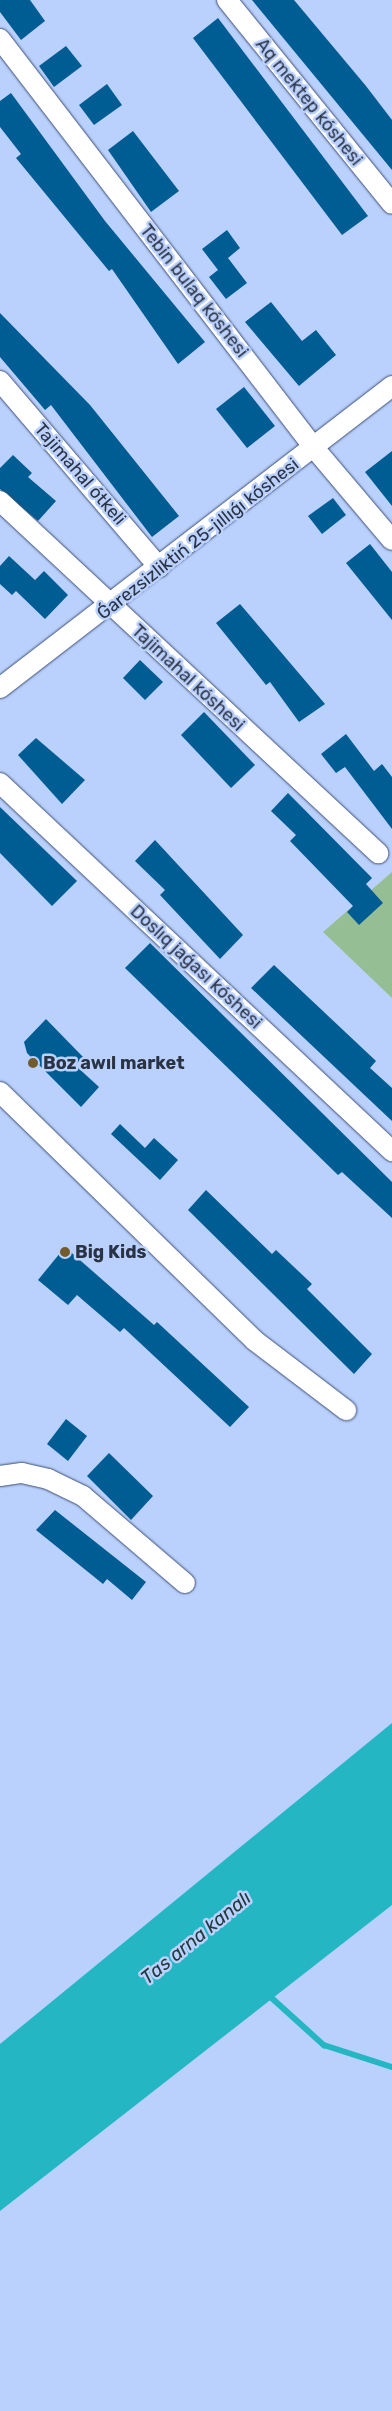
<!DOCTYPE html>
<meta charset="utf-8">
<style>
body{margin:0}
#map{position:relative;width:392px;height:2411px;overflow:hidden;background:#bad0fd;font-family:Rubik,sans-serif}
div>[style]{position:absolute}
.green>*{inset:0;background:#96be95}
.water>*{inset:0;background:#24b7c3}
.stream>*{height:5.5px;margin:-2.75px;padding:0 2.75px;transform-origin:2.75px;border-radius:2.75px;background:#24b7c3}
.building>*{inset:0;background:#005d93}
.roads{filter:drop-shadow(0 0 1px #3d4f74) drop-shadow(0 0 1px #3d4f74)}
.street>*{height:20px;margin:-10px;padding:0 10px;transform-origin:10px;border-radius:10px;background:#fff}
.dots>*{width:14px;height:14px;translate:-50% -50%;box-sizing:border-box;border:2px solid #bad0fd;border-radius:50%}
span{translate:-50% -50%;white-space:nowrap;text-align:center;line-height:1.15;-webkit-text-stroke:5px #bad0fd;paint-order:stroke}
.street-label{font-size:18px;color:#2a3344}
.poi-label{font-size:18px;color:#2a3344;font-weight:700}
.left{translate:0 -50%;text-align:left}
.water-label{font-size:19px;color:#233a3c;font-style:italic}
</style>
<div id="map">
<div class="green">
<i style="clip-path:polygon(392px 872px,392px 998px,323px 932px)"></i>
</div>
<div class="water">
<i style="clip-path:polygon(392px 1723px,392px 1905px,0 2211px,0 2044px)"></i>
</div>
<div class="stream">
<i style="left:271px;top:1997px;width:72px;rotate:42.2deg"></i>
<i style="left:324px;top:2045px;width:71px;rotate:17.9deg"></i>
</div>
<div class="building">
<i style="clip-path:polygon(0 0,30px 0,45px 21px,21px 40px,0 12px)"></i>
<i style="clip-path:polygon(252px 0,294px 0,366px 86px,392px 120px,392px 170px)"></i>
<i style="clip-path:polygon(218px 18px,368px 216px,342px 235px,193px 38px)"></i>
<i style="clip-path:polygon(66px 46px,82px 66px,54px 87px,39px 66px)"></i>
<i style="clip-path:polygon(107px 84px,122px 105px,94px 125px,79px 105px)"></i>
<i style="clip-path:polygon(11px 93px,105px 221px,205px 342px,178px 364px,112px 269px,109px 271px,16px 158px,21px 154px,0 127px,0 101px)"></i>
<i style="clip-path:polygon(133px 131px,179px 191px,151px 212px,108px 150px)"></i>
<i style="clip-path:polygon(227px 230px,240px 248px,228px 258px,247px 283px,226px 299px,209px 277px,218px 270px,202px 249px)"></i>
<i style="clip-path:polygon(271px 302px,302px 341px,316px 330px,336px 355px,299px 386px,245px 322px)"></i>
<i style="clip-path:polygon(0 313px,90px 405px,179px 516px,152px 537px,51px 405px,45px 410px,0 357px)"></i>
<i style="clip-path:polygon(244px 387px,275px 426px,247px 448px,216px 409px)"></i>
<i style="clip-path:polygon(392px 451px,392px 506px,365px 472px)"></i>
<i style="clip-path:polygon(13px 455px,32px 473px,28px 477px,56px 501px,38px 521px,0 489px,0 468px)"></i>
<i style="clip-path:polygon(333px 498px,346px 515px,322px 534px,308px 516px)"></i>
<i style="clip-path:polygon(370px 544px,392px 572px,392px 620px,346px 563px)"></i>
<i style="clip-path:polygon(9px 556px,35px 580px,44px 571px,68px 595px,45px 619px,16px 591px,12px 595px,0 584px,0 566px)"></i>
<i style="clip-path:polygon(240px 604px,325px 704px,299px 722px,270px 682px,266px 685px,216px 623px)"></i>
<i style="clip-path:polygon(140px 660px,163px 682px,145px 700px,123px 678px)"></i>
<i style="clip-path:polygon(204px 712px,255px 765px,231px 788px,181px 735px)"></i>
<i style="clip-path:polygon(346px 734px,374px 771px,382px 764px,392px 777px,392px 829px,345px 767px,336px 773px,321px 754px)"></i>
<i style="clip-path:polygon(36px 738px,85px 780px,62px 804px,18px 755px)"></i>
<i style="clip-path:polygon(288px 793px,372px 878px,366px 884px,383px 903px,359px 925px,347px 912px,353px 906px,290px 841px,296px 835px,271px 811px)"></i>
<i style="clip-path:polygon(0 807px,77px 881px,52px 906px,0 853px)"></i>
<i style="clip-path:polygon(155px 840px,243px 935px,220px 959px,160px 895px,165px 890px,135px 861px)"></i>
<i style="clip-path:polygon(150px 943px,392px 1182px,392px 1218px,342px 1172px,338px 1175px,125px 968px)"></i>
<i style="clip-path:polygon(274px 965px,376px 1061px,370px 1068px,392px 1088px,392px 1121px,251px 988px)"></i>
<i style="clip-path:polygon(46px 1019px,83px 1057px,75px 1065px,99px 1087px,81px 1107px,27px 1053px,24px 1042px)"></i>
<i style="clip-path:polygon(120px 1124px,145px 1148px,154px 1138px,178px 1160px,160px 1180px,111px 1134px)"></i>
<i style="clip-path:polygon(206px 1190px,272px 1254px,276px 1250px,312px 1284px,307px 1289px,372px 1354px,354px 1374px,188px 1210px)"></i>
<i style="clip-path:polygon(65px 1247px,154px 1325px,157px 1322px,249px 1407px,230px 1427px,124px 1328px,120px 1332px,77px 1295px,68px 1305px,38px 1280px)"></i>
<i style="clip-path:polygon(66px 1419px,87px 1436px,68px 1461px,47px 1444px)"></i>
<i style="clip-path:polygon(109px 1453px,153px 1496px,131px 1520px,87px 1476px)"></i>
<i style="clip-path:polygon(55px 1510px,146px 1582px,132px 1600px,107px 1579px,103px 1584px,36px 1530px)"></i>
</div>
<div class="roads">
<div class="street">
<i style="left:227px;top:0;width:262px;rotate:51deg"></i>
<i style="left:0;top:39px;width:517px;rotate:52.47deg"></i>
<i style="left:315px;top:449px;width:119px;rotate:49.8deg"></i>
<i style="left:0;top:381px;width:245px;rotate:49.5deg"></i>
<i style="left:0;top:501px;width:517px;rotate:42.96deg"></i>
<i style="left:0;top:688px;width:495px;rotate:-37.6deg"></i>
<i style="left:0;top:783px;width:538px;rotate:43.19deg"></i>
<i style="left:0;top:1092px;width:355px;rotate:44.3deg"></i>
<i style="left:254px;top:1340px;width:116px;rotate:37.3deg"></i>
<i style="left:0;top:1476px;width:22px;rotate:-8deg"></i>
<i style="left:22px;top:1473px;width:27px;rotate:13deg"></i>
<i style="left:48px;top:1479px;width:39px;rotate:26deg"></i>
<i style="left:83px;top:1496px;width:134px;rotate:40.5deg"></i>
</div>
</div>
<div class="dots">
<i style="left:33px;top:1063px;background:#735c2c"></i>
<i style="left:65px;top:1252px;background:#735c2c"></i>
</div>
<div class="street-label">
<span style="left:309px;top:102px;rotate:51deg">Aq mektep kóshesi</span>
<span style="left:194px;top:291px;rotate:52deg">Tebin bulaq kóshesi</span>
<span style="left:80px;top:474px;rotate:49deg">Tajimahal ótkeli</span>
<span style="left:198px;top:539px;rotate:-38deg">Ǵarezsizliktiń 25-jıllıǵı kóshesi</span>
<span style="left:188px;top:678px;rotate:43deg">Tajimahal kóshesi</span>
<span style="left:196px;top:967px;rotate:43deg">Doslıq jaǵası kóshesi</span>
</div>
<div class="poi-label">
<span class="left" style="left:43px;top:1063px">Boz awıl market</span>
<span class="left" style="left:75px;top:1252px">Big Kids</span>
</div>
<div class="water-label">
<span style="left:196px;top:1938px;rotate:-39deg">Tas arna kanalı</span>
</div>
</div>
